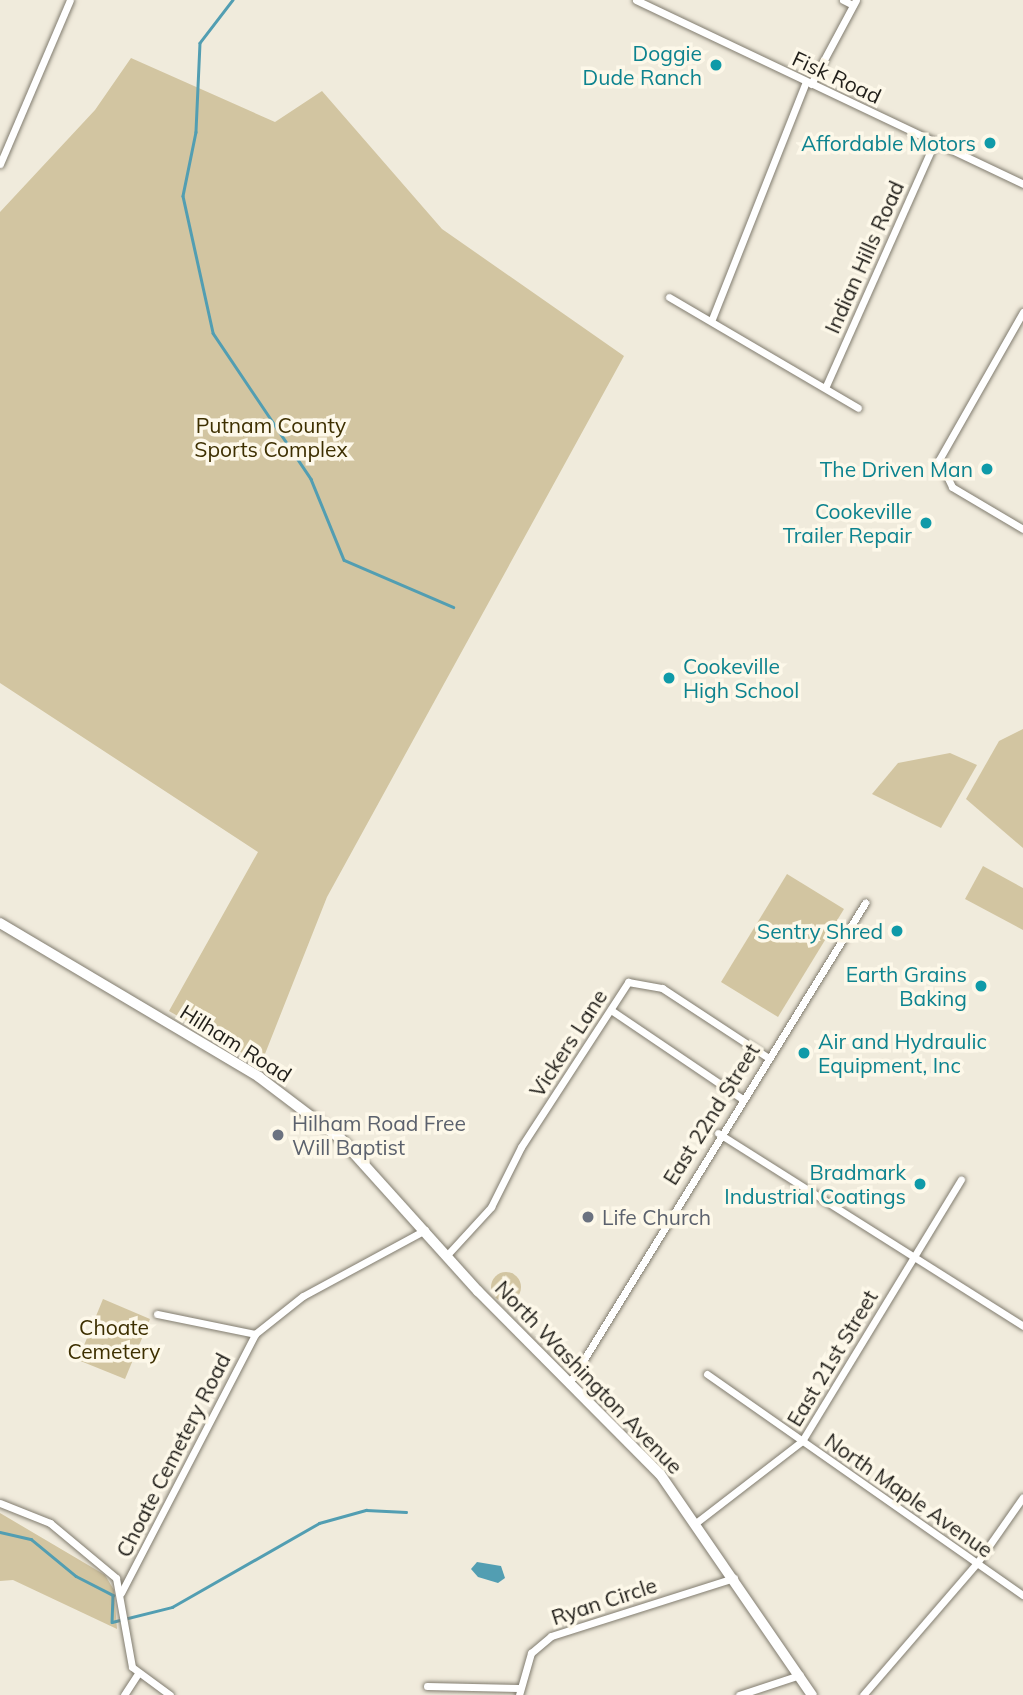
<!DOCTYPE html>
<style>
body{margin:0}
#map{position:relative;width:1023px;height:1695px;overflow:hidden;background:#f0ebdc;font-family:Mulish,sans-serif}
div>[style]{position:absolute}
.green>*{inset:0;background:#d2c5a1}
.round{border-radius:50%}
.water>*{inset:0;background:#529eb2}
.stream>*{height:2.5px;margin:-1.25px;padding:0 1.25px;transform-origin:1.25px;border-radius:1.25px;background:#529eb2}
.roads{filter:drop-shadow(0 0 2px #817c6f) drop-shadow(0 0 2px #817c6f)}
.street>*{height:7px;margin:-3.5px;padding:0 3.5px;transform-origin:3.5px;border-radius:3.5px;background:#fff}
.secondary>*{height:10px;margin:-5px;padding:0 5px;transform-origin:5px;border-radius:5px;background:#fff}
.dots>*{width:19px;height:19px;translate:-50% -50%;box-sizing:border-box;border:4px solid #fdf8e9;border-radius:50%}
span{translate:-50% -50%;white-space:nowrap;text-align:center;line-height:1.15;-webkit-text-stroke:7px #fdf8e9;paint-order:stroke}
.culture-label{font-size:21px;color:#0d838f}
.right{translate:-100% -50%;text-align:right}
.left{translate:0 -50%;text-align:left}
.street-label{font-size:21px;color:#1f1d18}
.park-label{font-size:21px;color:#3d2f00}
.worship-label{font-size:21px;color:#5b616d}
</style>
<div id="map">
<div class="green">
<i style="clip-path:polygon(131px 58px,275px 122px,322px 91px,442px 229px,624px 356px,327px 897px,261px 1064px,169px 1011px,258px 852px,0 683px,0 212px,95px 110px)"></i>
<i style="clip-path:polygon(1023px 729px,1023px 848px,966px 799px,999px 741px)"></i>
<i style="clip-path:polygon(950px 753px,977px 765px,941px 828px,872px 794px,898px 763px)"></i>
<i style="clip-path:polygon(983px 866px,1023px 888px,1023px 930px,965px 899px)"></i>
<i style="clip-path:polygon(787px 874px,844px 909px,778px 1017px,721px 982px)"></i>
<i class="round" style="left:491px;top:1272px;width:30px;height:30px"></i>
<i style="clip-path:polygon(103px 1299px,150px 1319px,125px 1379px,78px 1360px)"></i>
<i style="clip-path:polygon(0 1513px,105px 1575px,114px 1590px,117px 1629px,13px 1580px,0 1581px)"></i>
</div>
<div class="water">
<i style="clip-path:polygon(477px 1562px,501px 1566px,505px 1578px,498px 1583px,478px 1577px,471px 1569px)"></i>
</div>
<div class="stream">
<i style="left:233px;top:0;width:54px;rotate:127.5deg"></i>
<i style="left:200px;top:43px;width:89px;rotate:92.6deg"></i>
<i style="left:196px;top:132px;width:65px;rotate:101.5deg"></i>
<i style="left:183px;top:196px;width:140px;rotate:77.6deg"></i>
<i style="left:213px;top:333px;width:176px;rotate:56.1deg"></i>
<i style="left:311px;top:479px;width:87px;rotate:67.8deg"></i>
<i style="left:344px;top:560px;width:119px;rotate:23.3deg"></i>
<i style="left:0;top:1532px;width:32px;rotate:13deg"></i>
<i style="left:31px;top:1539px;width:58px;rotate:39.4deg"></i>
<i style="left:76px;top:1576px;width:42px;rotate:27.2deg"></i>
<i style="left:113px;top:1595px;width:27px;rotate:92deg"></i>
<i style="left:112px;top:1622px;width:62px;rotate:-14deg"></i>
<i style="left:172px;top:1607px;width:169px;rotate:-29.7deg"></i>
<i style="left:319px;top:1523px;width:49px;rotate:-15.5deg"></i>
<i style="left:366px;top:1510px;width:40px;rotate:2.9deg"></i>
</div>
<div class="roads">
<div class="street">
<i style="left:636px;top:0;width:429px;rotate:25.4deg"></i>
<i style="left:843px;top:0;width:11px;rotate:27deg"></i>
<i style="left:811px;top:84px;width:95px;rotate:-61.8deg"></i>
<i style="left:0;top:164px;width:178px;rotate:-66.9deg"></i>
<i style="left:669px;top:297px;width:219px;rotate:30.4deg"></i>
<i style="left:1023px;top:312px;width:170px;rotate:119.6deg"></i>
<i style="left:939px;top:460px;width:30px;rotate:64deg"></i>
<i style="left:952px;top:487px;width:82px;rotate:30.6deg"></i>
<i style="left:712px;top:319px;width:255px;rotate:-68.4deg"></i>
<i style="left:826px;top:386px;width:268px;rotate:-66deg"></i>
<i style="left:611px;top:1010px;width:157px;rotate:34.1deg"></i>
<i style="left:718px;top:1133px;width:361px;rotate:32.3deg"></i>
<i style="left:448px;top:1254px;width:64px;rotate:-47.5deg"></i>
<i style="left:491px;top:1207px;width:67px;rotate:-63.4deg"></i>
<i style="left:521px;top:1147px;width:197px;rotate:-57deg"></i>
<i style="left:628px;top:982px;width:35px;rotate:10deg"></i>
<i style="left:662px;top:988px;width:126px;rotate:33.3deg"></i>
<i style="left:157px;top:1314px;width:100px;rotate:11.5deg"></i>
<i style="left:707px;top:1374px;width:386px;rotate:35deg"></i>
<i style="left:570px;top:1382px;width:563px;rotate:-58.37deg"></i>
<i style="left:0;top:1503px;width:54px;rotate:21.8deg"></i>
<i style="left:50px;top:1523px;width:86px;rotate:39.8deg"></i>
<i style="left:116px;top:1578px;width:90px;rotate:79.8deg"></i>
<i style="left:132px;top:1667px;width:47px;rotate:36.4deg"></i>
<i style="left:697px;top:1522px;width:133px;rotate:-37.6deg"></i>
<i style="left:802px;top:1441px;width:306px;rotate:-58.7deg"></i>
<i style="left:121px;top:1593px;width:292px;rotate:-62.6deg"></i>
<i style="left:255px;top:1334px;width:61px;rotate:-38.4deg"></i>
<i style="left:303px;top:1296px;width:139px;rotate:-28.4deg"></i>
<i style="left:427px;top:1686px;width:91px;rotate:1.3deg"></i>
<i style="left:124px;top:1695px;width:24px;rotate:-57deg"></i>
<i style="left:519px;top:1695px;width:44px;rotate:-74.1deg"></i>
<i style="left:531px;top:1653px;width:26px;rotate:-40deg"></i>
<i style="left:551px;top:1636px;width:192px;rotate:-17.6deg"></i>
<i style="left:739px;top:1695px;width:64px;rotate:-18.2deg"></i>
<i style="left:863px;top:1695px;width:174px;rotate:-49.2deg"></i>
<i style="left:977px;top:1563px;width:80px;rotate:-55.1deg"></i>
</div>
<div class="secondary">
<i style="left:0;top:923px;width:301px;rotate:30.7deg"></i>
<i style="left:259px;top:1077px;width:103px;rotate:37.1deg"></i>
<i style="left:341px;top:1139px;width:205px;rotate:48deg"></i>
<i style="left:478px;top:1291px;width:258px;rotate:45.2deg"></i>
<i style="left:660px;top:1474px;width:268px;rotate:55.5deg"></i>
</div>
</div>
<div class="dots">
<i style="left:716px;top:65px;background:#0f9aa8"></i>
<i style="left:990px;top:143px;background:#0f9aa8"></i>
<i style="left:987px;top:469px;background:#0f9aa8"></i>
<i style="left:926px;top:523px;background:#0f9aa8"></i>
<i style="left:669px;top:678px;background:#0f9aa8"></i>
<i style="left:897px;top:931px;background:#0f9aa8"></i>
<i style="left:981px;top:986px;background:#0f9aa8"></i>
<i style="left:804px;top:1053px;background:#0f9aa8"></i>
<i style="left:278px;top:1135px;background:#6b7280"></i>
<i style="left:920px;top:1184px;background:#0f9aa8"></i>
<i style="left:588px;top:1217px;background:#6b7280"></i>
</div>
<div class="culture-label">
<span class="right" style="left:702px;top:65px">Doggie<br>Dude Ranch</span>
<span class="right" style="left:976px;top:143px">Affordable Motors</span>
<span class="right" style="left:973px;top:469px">The Driven Man</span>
<span class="right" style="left:912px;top:523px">Cookeville<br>Trailer Repair</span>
<span class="left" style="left:683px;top:678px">Cookeville<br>High School</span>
<span class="right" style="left:883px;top:931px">Sentry Shred</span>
<span class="right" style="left:967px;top:986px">Earth Grains<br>Baking</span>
<span class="left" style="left:818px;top:1053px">Air and Hydraulic<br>Equipment, Inc</span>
<span class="right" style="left:906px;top:1184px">Bradmark<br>Industrial Coatings</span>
</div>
<div class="street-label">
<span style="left:837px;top:77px;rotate:25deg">Fisk Road</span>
<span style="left:864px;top:257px;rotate:-66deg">Indian Hills Road</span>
<span style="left:236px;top:1043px;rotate:32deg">Hilham Road</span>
<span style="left:568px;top:1043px;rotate:-57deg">Vickers Lane</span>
<span style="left:711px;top:1114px;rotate:-58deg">East 22nd Street</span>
<span style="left:832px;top:1358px;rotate:-59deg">East 21st Street</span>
<span style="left:589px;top:1377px;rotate:46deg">North Washington Avenue</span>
<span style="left:173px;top:1455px;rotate:-63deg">Choate Cemetery Road</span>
<span style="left:909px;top:1495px;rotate:35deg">North Maple Avenue</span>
<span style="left:604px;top:1601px;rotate:-18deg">Ryan Circle</span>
</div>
<div class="park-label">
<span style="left:271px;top:437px">Putnam County<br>Sports Complex</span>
<span style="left:114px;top:1339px">Choate<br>Cemetery</span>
</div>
<div class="worship-label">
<span class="left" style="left:292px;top:1135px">Hilham Road Free<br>Will Baptist</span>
<span class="left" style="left:602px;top:1217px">Life Church</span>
</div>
</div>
